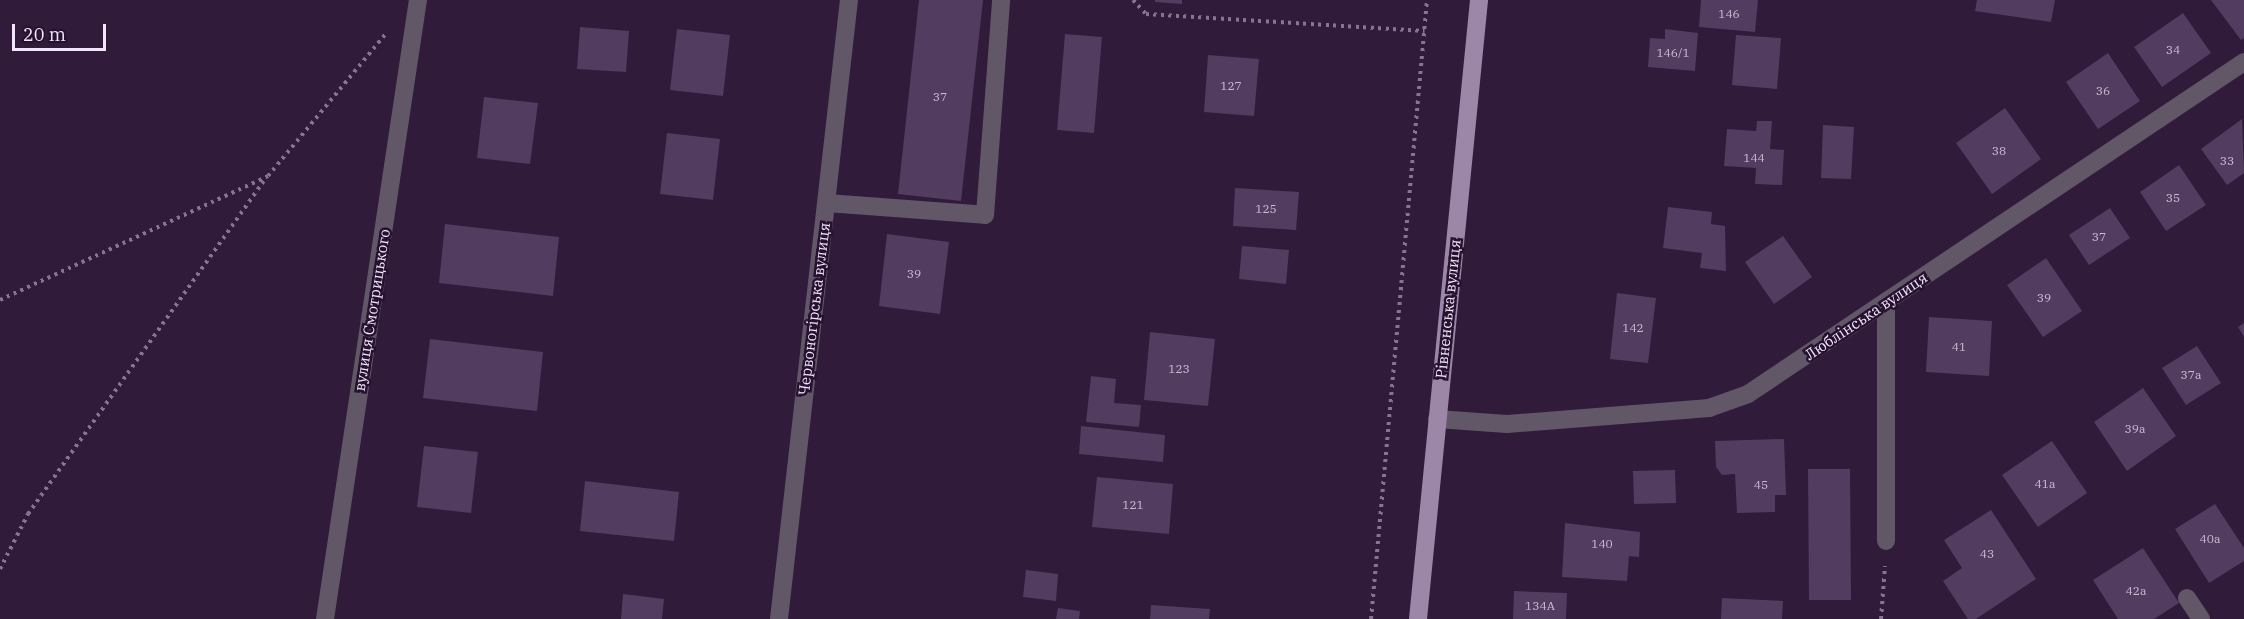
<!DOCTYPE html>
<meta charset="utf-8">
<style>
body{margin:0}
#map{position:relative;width:2244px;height:619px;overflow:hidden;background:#301b3b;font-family:"IBM Plex Serif",serif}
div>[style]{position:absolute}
.building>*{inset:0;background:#523c5f}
.path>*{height:4px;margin-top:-2px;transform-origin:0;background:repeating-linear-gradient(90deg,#867590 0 3px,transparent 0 7.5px)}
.minor>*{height:18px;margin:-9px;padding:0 9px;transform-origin:9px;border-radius:9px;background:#615767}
.major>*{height:18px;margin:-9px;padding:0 9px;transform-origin:9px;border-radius:9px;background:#9c87a8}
span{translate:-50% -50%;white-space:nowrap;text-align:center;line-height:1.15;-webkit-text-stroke:5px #261230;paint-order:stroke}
.number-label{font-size:12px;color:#cbbcd4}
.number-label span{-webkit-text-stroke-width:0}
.street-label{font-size:15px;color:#f3e6fb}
.scale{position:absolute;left:12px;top:24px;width:94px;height:27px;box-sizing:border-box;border:3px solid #f3e6fb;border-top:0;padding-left:8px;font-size:18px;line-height:21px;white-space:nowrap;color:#f3e6fb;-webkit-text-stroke:4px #261230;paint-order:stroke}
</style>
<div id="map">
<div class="building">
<i style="clip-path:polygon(919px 0,983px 0,961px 201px,898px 194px)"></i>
<i style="clip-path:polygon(1155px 0,1182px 0,1182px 4px,1155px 2px)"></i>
<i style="clip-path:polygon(1701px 0,1758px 0,1755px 32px,1699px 27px)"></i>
<i style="clip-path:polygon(1977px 0,2055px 0,2051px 22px,1975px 11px)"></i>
<i style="clip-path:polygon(2211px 0,2244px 0,2244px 38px,2241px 40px)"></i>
<i style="clip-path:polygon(2183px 13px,2211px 53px,2162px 87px,2134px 47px)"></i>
<i style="clip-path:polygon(580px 27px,629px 31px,626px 72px,577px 69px)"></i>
<i style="clip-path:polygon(677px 29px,730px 35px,723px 96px,670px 90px)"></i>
<i style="clip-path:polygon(1665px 29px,1698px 33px,1695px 71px,1648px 67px,1650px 38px,1665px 39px)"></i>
<i style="clip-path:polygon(1065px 34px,1102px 37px,1094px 133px,1057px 130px)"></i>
<i style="clip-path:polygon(1736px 35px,1781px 38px,1777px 89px,1732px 85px)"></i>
<i style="clip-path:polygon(2108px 53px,2140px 101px,2098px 129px,2066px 82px)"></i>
<i style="clip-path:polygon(1208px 55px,1259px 59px,1254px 116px,1204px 112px)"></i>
<i style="clip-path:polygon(484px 97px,538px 103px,530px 164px,477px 158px)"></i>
<i style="clip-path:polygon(2005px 108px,2041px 159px,1992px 194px,1956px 143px)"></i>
<i style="clip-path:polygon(2242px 119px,2244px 173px,2227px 185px,2201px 149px)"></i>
<i style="clip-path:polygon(1757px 121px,1772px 121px,1770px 149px,1784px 150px,1782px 185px,1755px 184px,1756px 168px,1724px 166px,1727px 129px,1756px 131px)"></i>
<i style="clip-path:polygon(1823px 125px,1854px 127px,1851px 179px,1821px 178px)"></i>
<i style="clip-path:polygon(667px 133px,720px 139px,713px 200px,660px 194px)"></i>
<i style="clip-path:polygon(2179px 165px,2206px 205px,2166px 231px,2140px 192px)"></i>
<i style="clip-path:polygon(1235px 188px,1299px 192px,1296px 230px,1233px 226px)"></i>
<i style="clip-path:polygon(1668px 207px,1712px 212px,1711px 224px,1725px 226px,1726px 271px,1700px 268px,1702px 253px,1663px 248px)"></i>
<i style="clip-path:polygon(2110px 208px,2130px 238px,2089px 265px,2069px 235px)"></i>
<i style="clip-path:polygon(445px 224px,559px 237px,553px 296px,439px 283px)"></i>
<i style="clip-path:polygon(887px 234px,949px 242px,940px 314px,879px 306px)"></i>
<i style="clip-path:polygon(1783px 236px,1812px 277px,1774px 304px,1745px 262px)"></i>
<i style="clip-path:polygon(1242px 246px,1289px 250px,1286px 284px,1239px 279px)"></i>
<i style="clip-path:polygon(2046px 258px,2082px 311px,2043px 337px,2007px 285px)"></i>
<i style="clip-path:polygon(1617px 293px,1656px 298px,1648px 363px,1610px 359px)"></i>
<i style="clip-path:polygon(1929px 317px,1992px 321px,1989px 376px,1926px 372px)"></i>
<i style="clip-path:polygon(2244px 323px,2244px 337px,2238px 327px)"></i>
<i style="clip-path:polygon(1150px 332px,1215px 339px,1208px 406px,1144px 400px)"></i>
<i style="clip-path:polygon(430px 339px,543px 352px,537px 411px,423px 398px)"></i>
<i style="clip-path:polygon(2197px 346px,2221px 383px,2186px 405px,2162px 368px)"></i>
<i style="clip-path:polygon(1091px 376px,1116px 379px,1114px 403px,1141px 405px,1139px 427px,1086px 422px)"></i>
<i style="clip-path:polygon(2143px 388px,2176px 436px,2127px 471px,2094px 422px)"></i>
<i style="clip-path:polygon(1081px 426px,1165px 435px,1163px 462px,1079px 454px)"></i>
<i style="clip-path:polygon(1784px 439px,1786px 495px,1775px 495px,1775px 512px,1737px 513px,1735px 474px,1722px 475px,1716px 467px,1715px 441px)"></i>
<i style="clip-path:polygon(2052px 441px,2087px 493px,2038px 527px,2002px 475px)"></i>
<i style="clip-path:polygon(424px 446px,478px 452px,471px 513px,417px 507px)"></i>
<i style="clip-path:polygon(1808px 469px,1850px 469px,1851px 600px,1809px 600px)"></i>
<i style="clip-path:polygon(1675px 470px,1676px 503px,1634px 504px,1633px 471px)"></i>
<i style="clip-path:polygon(1097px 477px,1173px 484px,1169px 534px,1092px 527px)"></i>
<i style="clip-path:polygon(585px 481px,679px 492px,674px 541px,580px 531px)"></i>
<i style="clip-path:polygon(2215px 504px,2244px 548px,2244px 561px,2209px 583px,2175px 529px)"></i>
<i style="clip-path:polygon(1991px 510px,2036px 579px,1976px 619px,1968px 619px,1943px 581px,1962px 568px,1944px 540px)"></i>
<i style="clip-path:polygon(1565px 523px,1640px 532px,1639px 557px,1629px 556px,1627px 581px,1562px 577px)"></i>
<i style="clip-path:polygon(2143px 548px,2179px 603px,2154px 619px,2118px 619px,2093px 580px)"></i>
<i style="clip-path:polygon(1026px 570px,1058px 574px,1056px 601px,1023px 597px)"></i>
<i style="clip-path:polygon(1514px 591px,1567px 593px,1566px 619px,1513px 619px)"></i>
<i style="clip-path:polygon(623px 594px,664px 599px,662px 619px,621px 619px)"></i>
<i style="clip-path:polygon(1722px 598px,1783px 601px,1782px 619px,1721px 619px)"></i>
<i style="clip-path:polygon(1151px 605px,1210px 609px,1209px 619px,1150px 619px)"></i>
<i style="clip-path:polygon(1058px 608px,1080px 611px,1079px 619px,1056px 619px)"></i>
</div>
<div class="path">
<i style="left:1133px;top:0;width:19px;rotate:47deg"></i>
<i style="left:1146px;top:14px;width:279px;rotate:3.5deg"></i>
<i style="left:0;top:300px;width:295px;rotate:-24.8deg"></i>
<i style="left:268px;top:176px;width:187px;rotate:-50.4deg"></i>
<i style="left:0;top:569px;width:62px;rotate:-63deg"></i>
<i style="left:28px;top:514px;width:414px;rotate:-54.7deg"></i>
<i style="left:1371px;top:619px;width:622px;rotate:-84.83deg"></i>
<i style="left:1881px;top:619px;width:53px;rotate:-85.7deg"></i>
</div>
<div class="minor">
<i style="left:827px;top:203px;width:158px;rotate:4.3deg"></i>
<i style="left:985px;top:215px;width:216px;rotate:-85.7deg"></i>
<i style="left:1886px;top:303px;width:238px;rotate:90deg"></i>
<i style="left:1437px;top:419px;width:70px;rotate:4.1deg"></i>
<i style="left:1507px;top:424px;width:203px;rotate:-4.5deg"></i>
<i style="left:1709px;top:408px;width:41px;rotate:-19.7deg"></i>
<i style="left:1748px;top:394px;width:597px;rotate:-33.8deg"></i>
<i style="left:2187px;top:598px;width:25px;rotate:56deg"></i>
<i style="left:325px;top:619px;width:626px;rotate:-81.46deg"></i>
<i style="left:779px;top:619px;width:623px;rotate:-83.55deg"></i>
</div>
<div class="major">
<i style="left:1418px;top:619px;width:622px;rotate:-84.37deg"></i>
</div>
<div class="number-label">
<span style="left:1729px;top:14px">146</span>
<span style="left:2173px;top:50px">34</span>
<span style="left:1673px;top:53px">146/1</span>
<span style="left:1231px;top:86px">127</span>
<span style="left:2103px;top:91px">36</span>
<span style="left:940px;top:97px">37</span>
<span style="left:1999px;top:151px">38</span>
<span style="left:1754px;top:158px">144</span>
<span style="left:2227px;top:161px">33</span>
<span style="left:2173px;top:198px">35</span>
<span style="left:1266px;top:209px">125</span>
<span style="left:2099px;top:237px">37</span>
<span style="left:914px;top:274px">39</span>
<span style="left:2044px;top:298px">39</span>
<span style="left:1633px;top:328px">142</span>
<span style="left:1959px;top:347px">41</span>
<span style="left:1179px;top:369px">123</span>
<span style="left:2191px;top:375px">37а</span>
<span style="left:2135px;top:429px">39а</span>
<span style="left:2045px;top:484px">41а</span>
<span style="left:1761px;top:485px">45</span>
<span style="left:1133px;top:505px">121</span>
<span style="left:2210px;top:539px">40а</span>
<span style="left:1602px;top:544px">140</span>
<span style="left:1987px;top:554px">43</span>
<span style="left:2136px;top:591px">42а</span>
<span style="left:1540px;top:606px">134А</span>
</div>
<div class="street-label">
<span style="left:814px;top:309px;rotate:-83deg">Червоногірська вулиця</span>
<span style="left:1448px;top:309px;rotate:-84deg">Рівненська вулиця</span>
<span style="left:372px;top:310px;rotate:-81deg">вулиця Смотрицького</span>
<span style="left:1866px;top:316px;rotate:-34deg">Люблінська вулиця</span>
</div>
<div class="scale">20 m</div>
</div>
